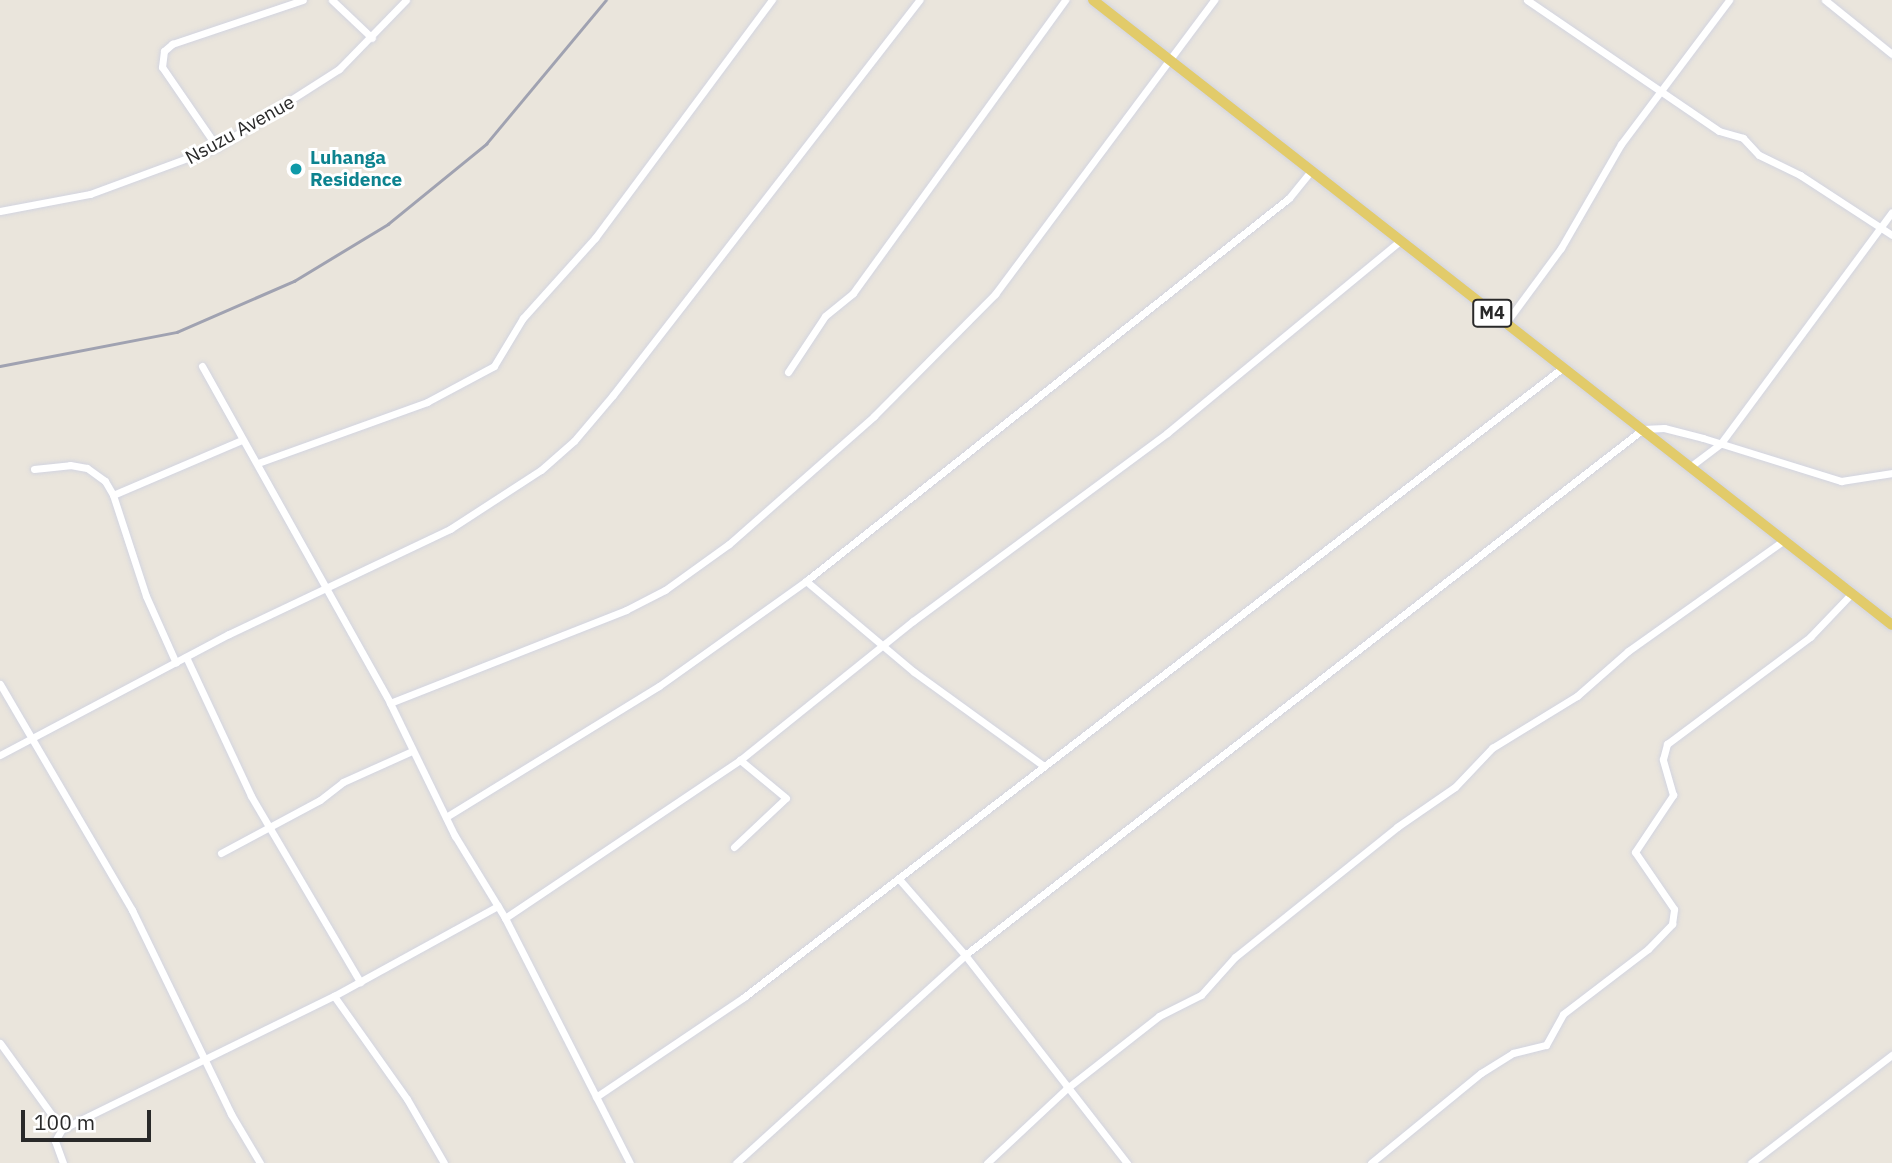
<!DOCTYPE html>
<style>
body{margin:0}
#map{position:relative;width:1892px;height:1163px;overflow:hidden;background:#eae5dc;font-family:"IBM Plex Sans",sans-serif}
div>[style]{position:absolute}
.roads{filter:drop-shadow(0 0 2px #d2d4e0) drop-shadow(0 0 2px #d2d4e0)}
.street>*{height:7px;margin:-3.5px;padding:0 3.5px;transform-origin:3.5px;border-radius:3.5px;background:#fff}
.primary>*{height:10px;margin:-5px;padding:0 5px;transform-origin:5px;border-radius:5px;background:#e2cb6a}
.rail>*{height:2.5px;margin:-1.25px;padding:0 1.25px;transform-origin:1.25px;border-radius:1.25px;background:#a0a2b1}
.dots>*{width:19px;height:19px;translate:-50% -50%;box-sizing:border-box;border:4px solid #fff;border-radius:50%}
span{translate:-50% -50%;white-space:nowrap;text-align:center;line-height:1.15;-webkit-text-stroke:6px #fff;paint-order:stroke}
.shield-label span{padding:2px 5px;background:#fff;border:2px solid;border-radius:5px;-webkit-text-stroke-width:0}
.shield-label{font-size:18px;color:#292929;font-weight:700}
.street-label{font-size:19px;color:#292929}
.culture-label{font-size:19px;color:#0d838f;font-weight:700}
.left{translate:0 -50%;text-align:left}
.scale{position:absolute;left:21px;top:1110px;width:130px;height:32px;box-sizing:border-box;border:4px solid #292929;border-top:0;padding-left:9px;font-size:21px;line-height:24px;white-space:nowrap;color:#292929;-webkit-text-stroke:5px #fff;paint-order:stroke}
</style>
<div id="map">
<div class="roads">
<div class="street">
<i style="left:332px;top:0;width:55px;rotate:43.5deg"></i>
<i style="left:1527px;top:0;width:232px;rotate:34.3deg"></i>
<i style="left:1719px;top:131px;width:25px;rotate:16deg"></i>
<i style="left:1743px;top:138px;width:23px;rotate:47deg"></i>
<i style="left:1759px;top:155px;width:46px;rotate:26deg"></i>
<i style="left:1800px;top:175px;width:110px;rotate:33.1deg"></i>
<i style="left:1825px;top:0;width:86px;rotate:38.9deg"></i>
<i style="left:217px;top:147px;width:97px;rotate:-124.5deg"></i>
<i style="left:162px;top:67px;width:16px;rotate:-83deg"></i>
<i style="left:164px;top:51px;width:11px;rotate:-41deg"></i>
<i style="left:172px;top:44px;width:138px;rotate:-18.6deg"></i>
<i style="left:0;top:211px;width:92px;rotate:-10.7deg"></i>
<i style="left:90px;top:194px;width:135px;rotate:-20.3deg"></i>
<i style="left:217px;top:147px;width:145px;rotate:-32.6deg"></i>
<i style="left:339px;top:69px;width:96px;rotate:-45.8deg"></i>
<i style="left:1505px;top:324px;width:94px;rotate:-53.6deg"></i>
<i style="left:1561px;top:248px;width:120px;rotate:-60deg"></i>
<i style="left:1621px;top:144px;width:180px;rotate:-53.1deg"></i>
<i style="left:202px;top:366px;width:386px;rotate:60.8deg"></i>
<i style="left:390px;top:703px;width:148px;rotate:64deg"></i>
<i style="left:455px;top:836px;width:96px;rotate:58.6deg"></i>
<i style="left:505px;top:918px;width:275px;rotate:63deg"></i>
<i style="left:788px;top:372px;width:67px;rotate:-56.5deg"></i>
<i style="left:825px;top:316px;width:36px;rotate:-39deg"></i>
<i style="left:853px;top:293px;width:362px;rotate:-54.1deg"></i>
<i style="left:258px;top:463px;width:180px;rotate:-19.8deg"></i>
<i style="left:427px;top:402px;width:76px;rotate:-28.2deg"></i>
<i style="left:494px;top:366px;width:56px;rotate:-58.9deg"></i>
<i style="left:523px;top:318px;width:108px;rotate:-48deg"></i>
<i style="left:595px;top:238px;width:297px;rotate:-53.4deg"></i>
<i style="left:1691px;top:466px;width:38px;rotate:-37deg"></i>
<i style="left:1721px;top:443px;width:287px;rotate:-53.5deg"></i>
<i style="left:34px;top:469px;width:36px;rotate:-6deg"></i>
<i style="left:70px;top:465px;width:17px;rotate:10deg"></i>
<i style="left:87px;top:468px;width:22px;rotate:36deg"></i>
<i style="left:105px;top:481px;width:16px;rotate:60deg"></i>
<i style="left:113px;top:495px;width:140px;rotate:-23.1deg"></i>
<i style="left:113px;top:495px;width:106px;rotate:71.9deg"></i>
<i style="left:146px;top:596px;width:73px;rotate:65.9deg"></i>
<i style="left:806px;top:581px;width:141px;rotate:40.1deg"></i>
<i style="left:914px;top:672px;width:160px;rotate:35.9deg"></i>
<i style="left:186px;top:657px;width:153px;rotate:64.9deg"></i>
<i style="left:251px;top:796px;width:216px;rotate:59.6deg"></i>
<i style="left:0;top:684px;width:262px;rotate:59.7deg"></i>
<i style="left:132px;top:910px;width:227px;rotate:64.1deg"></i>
<i style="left:231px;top:1114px;width:57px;rotate:59.4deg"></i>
<i style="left:390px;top:703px;width:254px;rotate:-21.5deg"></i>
<i style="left:626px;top:610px;width:44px;rotate:-27.1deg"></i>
<i style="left:665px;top:590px;width:79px;rotate:-35.7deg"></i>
<i style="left:729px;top:544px;width:193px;rotate:-41.4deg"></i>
<i style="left:874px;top:416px;width:172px;rotate:-45.2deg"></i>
<i style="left:995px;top:294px;width:367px;rotate:-53.3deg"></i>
<i style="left:0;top:755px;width:259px;rotate:-27.9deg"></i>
<i style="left:229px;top:634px;width:245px;rotate:-25.4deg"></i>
<i style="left:450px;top:529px;width:108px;rotate:-33deg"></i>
<i style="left:541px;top:470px;width:44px;rotate:-41.3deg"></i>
<i style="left:574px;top:441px;width:60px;rotate:-49.7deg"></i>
<i style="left:613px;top:395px;width:500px;rotate:-52.2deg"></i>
<i style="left:446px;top:817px;width:250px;rotate:-31.6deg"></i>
<i style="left:659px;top:686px;width:181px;rotate:-35.5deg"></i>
<i style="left:806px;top:581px;width:616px;rotate:-38.41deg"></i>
<i style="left:1289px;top:198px;width:35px;rotate:-51deg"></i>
<i style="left:734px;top:847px;width:71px;rotate:-43.3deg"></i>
<i style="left:786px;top:798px;width:60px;rotate:-140.4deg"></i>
<i style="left:221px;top:853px;width:112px;rotate:-28.2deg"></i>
<i style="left:320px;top:800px;width:29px;rotate:-38deg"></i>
<i style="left:343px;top:782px;width:76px;rotate:-24.2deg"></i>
<i style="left:899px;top:879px;width:101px;rotate:49deg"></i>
<i style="left:965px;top:955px;width:264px;rotate:52.1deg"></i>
<i style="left:505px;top:918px;width:283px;rotate:-33.9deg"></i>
<i style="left:740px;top:760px;width:222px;rotate:-38.8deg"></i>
<i style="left:913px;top:621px;width:316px;rotate:-36.5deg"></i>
<i style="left:1167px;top:433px;width:303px;rotate:-39.5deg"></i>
<i style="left:334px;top:996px;width:126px;rotate:54.7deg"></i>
<i style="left:407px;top:1099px;width:74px;rotate:60deg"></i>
<i style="left:0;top:1043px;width:106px;rotate:54.2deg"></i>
<i style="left:596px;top:1097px;width:179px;rotate:-34deg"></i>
<i style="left:744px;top:997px;width:1030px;rotate:-37.55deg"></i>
<i style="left:63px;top:1163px;width:23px;rotate:-110deg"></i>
<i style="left:55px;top:1141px;width:14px;rotate:-60deg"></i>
<i style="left:62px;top:1129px;width:303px;rotate:-26.1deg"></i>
<i style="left:334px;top:996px;width:187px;rotate:-28.8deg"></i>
<i style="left:736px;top:1163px;width:309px;rotate:-42.2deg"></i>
<i style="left:965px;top:955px;width:858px;rotate:-37.8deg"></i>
<i style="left:1643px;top:429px;width:21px;rotate:-3deg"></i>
<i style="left:1664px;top:428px;width:40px;rotate:14.4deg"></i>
<i style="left:1703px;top:438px;width:145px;rotate:17.3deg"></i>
<i style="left:1841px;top:481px;width:52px;rotate:-8.9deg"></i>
<i style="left:987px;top:1163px;width:108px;rotate:-43.1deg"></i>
<i style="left:1066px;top:1089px;width:118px;rotate:-38.1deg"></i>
<i style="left:1159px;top:1016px;width:47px;rotate:-26.6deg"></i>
<i style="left:1201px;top:995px;width:51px;rotate:-48.2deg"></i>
<i style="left:1235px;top:957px;width:208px;rotate:-38.7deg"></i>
<i style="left:1397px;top:827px;width:70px;rotate:-34.6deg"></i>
<i style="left:1455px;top:787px;width:54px;rotate:-46.5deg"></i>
<i style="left:1492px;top:748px;width:100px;rotate:-31.5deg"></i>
<i style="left:1577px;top:696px;width:68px;rotate:-41.4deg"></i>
<i style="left:1628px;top:651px;width:191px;rotate:-35.4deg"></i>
<i style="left:1371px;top:1163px;width:142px;rotate:-39.3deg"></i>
<i style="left:1481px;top:1073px;width:38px;rotate:-32deg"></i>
<i style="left:1513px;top:1053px;width:34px;rotate:-14deg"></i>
<i style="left:1546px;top:1045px;width:35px;rotate:-61deg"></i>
<i style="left:1563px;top:1014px;width:107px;rotate:-37.4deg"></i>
<i style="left:1648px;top:949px;width:35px;rotate:-46deg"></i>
<i style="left:1672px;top:924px;width:15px;rotate:-82deg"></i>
<i style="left:1674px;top:909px;width:69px;rotate:-124.4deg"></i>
<i style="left:1635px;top:852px;width:69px;rotate:-56.3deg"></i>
<i style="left:1673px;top:795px;width:37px;rotate:-106deg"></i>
<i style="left:1663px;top:759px;width:16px;rotate:-75deg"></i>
<i style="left:1667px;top:744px;width:179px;rotate:-36.8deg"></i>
<i style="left:1810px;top:637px;width:61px;rotate:-46.3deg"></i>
<i style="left:1751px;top:1163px;width:178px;rotate:-37.5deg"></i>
</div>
<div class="primary">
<i style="left:1093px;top:0;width:1014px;rotate:38.03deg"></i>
</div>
</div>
<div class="rail">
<i style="left:0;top:366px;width:180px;rotate:-10.9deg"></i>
<i style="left:177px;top:332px;width:128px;rotate:-23.6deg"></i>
<i style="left:294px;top:281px;width:110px;rotate:-31.2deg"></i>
<i style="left:388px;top:224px;width:127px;rotate:-39.2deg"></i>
<i style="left:486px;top:144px;width:187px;rotate:-50.2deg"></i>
</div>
<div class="dots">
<i style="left:296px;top:169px;background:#0f9aa8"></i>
</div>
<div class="shield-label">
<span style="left:1492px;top:313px">M4</span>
</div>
<div class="street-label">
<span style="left:240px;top:130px;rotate:-29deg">Nsuzu Avenue</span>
</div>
<div class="culture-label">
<span class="left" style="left:310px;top:169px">Luhanga<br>Residence</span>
</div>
<div class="scale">100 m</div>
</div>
